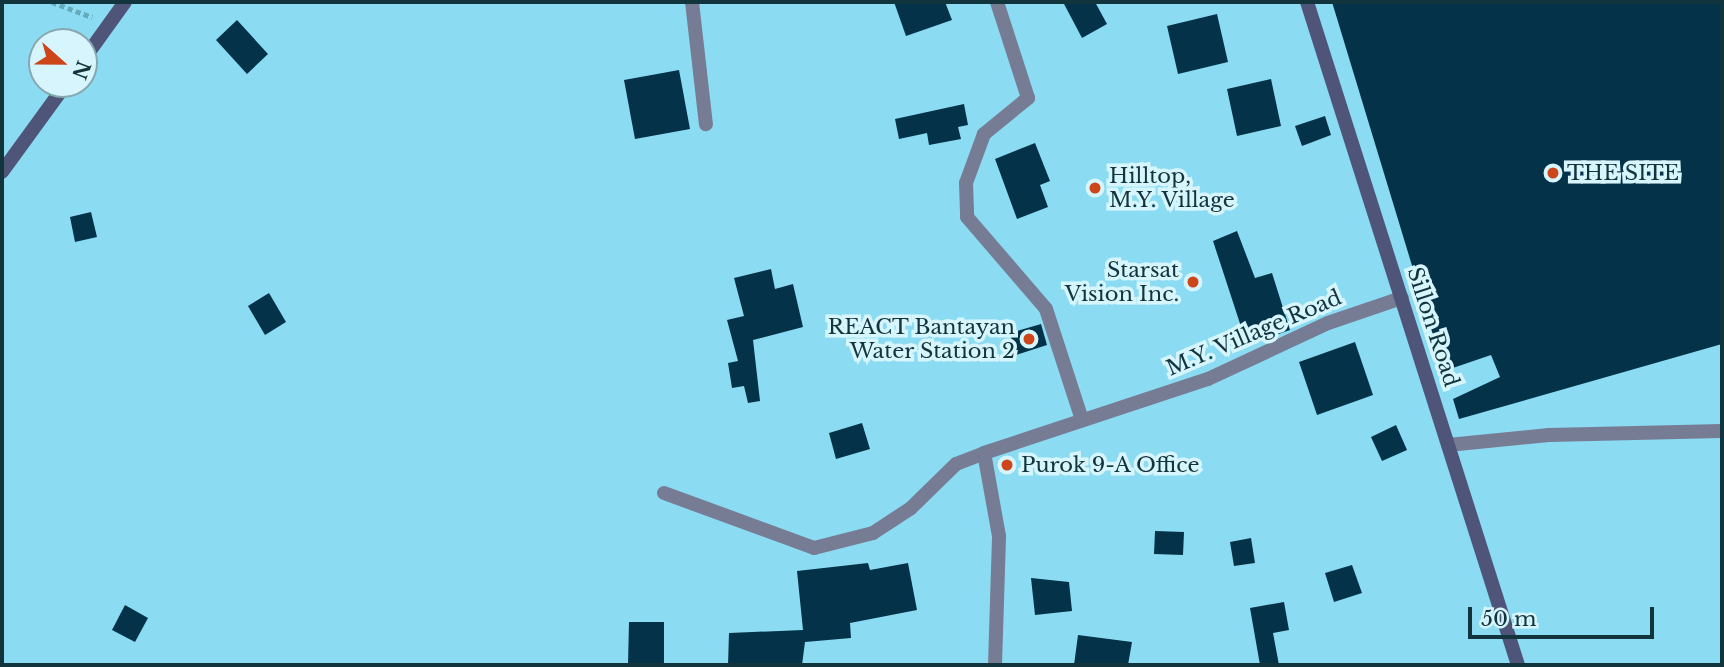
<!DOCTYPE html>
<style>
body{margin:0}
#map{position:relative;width:1724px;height:667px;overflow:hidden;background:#8bdcf2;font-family:"Libre Baskerville",serif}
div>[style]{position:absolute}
.building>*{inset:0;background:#033249}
.path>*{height:4.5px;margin-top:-2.25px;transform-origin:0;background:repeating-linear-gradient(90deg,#66a9bb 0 5px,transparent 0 8.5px)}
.minor>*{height:14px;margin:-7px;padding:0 7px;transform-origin:7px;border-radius:7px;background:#777c95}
.secondary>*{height:14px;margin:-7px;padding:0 7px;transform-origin:7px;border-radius:7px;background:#4f5578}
.dots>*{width:19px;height:19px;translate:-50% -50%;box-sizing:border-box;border:4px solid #d6f5fd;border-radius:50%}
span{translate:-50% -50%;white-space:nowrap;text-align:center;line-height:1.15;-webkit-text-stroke:7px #d6f5fd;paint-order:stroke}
.poi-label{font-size:21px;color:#12343d}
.left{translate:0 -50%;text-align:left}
.right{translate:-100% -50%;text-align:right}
.street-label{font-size:21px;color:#12343d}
.frame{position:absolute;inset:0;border:4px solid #12343d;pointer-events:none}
.north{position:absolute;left:28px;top:28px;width:70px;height:70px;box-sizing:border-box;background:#d6f5fd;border:2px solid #88a8b0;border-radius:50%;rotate:111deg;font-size:19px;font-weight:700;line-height:28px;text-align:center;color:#12343d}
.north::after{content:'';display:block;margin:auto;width:24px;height:32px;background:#cd4519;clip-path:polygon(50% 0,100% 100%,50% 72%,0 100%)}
.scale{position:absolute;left:1468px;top:607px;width:186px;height:32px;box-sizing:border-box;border:4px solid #12343d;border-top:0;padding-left:9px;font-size:21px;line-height:24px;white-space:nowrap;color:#12343d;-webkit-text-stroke:5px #d6f5fd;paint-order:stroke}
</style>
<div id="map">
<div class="building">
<i style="clip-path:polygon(894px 2px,945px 2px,952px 20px,906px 36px)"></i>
<i style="clip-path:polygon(1063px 2px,1095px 2px,1107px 24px,1082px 38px)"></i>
<i style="clip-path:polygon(1332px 2px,1722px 2px,1722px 344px,1459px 419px,1453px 399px,1500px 377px,1491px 355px,1444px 371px)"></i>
<i style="clip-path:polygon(1217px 14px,1228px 62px,1178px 74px,1167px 26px)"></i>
<i style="clip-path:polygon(237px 20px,268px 54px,247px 74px,216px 40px)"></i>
<i style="clip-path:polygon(679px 70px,690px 129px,635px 139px,624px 80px)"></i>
<i style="clip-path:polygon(1271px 79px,1281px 126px,1237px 136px,1227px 89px)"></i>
<i style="clip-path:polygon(964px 104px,968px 125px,958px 127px,961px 139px,929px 145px,927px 133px,899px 139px,895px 119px)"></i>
<i style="clip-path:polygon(1325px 116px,1331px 135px,1302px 146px,1295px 126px)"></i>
<i style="clip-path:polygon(1035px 143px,1050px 181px,1040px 185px,1048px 207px,1017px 219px,995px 159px)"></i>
<i style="clip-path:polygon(91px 212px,97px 237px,75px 242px,70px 217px)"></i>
<i style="clip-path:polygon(1237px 231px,1255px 278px,1272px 273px,1290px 330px,1247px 345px,1213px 241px)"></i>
<i style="clip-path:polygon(771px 269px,775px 289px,793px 284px,803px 327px,753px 340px,760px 401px,748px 403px,744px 386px,732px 388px,728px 363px,738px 361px,727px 320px,744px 316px,734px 278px)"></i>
<i style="clip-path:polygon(269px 293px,286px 322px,265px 335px,248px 306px)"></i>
<i style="clip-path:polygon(1041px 324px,1047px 345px,1016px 355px,1010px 333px)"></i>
<i style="clip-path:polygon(1355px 342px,1373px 395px,1317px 415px,1299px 362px)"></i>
<i style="clip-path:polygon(862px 423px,870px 449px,836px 459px,829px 433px)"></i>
<i style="clip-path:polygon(1396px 425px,1407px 450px,1382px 461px,1371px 437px)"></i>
<i style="clip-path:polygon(1155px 531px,1184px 532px,1183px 555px,1154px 554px)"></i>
<i style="clip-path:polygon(1251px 538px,1255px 563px,1234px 566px,1230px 542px)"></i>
<i style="clip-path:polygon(868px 563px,870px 570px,908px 563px,917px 610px,850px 623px,851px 638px,805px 642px,802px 665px,728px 665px,729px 633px,803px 630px,797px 571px)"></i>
<i style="clip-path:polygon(1352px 565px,1362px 593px,1334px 602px,1325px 573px)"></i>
<i style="clip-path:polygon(1031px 578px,1069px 582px,1072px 611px,1035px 615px)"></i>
<i style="clip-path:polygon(1284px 602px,1289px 630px,1273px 633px,1279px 665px,1260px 665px,1250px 608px)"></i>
<i style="clip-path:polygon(125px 605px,148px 618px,135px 642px,112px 630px)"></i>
<i style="clip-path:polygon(629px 622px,664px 622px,664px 665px,628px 665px)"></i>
<i style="clip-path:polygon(1078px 635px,1132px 642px,1128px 665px,1074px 665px)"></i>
</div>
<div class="path">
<i style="left:52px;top:2px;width:43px;rotate:20.6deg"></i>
</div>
<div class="minor">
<i style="left:692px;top:2px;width:123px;rotate:83.5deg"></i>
<i style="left:997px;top:2px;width:101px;rotate:72.1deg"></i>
<i style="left:1028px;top:98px;width:57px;rotate:140.7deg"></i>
<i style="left:984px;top:134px;width:52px;rotate:110.2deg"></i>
<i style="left:966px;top:183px;width:34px;rotate:88deg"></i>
<i style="left:967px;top:217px;width:121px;rotate:49.3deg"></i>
<i style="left:1046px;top:309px;width:117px;rotate:72deg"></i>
<i style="left:1448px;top:445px;width:101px;rotate:-5.7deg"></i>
<i style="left:1549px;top:435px;width:173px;rotate:-1.3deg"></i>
<i style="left:664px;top:493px;width:160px;rotate:20.1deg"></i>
<i style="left:814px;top:548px;width:61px;rotate:-14.3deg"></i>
<i style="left:873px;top:533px;width:45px;rotate:-33.3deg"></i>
<i style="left:911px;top:508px;width:63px;rotate:-44.4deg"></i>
<i style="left:956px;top:464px;width:30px;rotate:-21deg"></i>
<i style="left:995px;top:665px;width:129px;rotate:-88.2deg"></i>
<i style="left:999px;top:536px;width:84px;rotate:-100.2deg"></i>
<i style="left:984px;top:453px;width:236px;rotate:-18.3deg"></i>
<i style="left:1208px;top:379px;width:132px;rotate:-25deg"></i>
<i style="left:1328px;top:323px;width:78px;rotate:-18.7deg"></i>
</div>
<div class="secondary">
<i style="left:1307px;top:2px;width:696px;rotate:72.35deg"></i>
<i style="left:84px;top:59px;width:70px;rotate:-54.3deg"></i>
<i style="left:2px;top:172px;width:109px;rotate:-54deg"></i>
</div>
<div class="dots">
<i style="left:1553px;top:173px;background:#cd4519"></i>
<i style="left:1095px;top:188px;background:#cd4519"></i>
<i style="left:1193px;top:282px;background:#cd4519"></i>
<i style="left:1029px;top:339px;background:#cd4519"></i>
<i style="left:1007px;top:465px;background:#cd4519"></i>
</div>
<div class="poi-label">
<span class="left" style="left:1567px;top:173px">THE SITE</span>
<span class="left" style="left:1109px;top:188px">Hilltop,<br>M.Y. Village</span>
<span class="right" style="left:1179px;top:282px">Starsat<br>Vision Inc.</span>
<span class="right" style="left:1015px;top:339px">REACT Bantayan<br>Water Station 2</span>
<span class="left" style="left:1021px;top:465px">Purok 9-A Office</span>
</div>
<div class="street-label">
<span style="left:1433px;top:327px;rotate:72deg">Sillon Road</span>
<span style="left:1254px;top:333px;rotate:-23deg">M.Y. Village Road</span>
</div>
<div class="frame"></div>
<div class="north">N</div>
<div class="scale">50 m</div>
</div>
